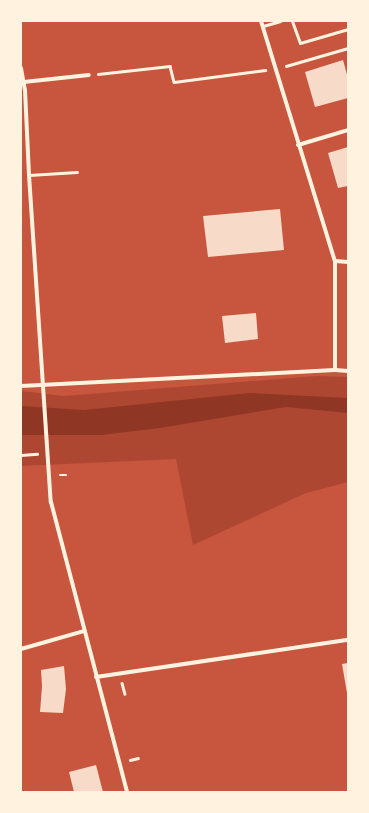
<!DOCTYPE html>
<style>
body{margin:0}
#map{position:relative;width:369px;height:813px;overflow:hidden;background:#c8553d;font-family:Rubik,sans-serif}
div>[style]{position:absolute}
.green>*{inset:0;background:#ae4732}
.water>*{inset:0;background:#8f3625}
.building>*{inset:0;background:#f7dbc8}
.path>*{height:2.5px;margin:-1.25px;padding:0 1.25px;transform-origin:1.25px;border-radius:1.25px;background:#fff3e0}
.service>*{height:3px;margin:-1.5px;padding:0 1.5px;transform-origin:1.5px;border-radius:1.5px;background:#fff3e0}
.pedestrian>*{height:3.5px;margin:-1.75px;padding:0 1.75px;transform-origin:1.75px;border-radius:1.75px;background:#fff3e0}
.minor>*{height:4px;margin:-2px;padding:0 2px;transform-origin:2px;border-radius:2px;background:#fff3e0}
span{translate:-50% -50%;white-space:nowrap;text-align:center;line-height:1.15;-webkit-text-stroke:4px #fff3e0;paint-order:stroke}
.frame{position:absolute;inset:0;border:22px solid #fff3e0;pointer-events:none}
</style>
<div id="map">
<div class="green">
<i style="clip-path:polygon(317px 376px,348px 377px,348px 482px,306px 493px,193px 545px,176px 459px,21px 466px,21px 391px,64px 396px)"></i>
</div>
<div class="water">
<i style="clip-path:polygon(249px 393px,348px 398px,348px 413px,286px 407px,160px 428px,101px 435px,21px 435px,21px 406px,84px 410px)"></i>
</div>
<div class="building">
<i style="clip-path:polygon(343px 60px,348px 78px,348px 98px,315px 107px,305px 72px)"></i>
<i style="clip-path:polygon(348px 147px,348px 186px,338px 188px,328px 153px)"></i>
<i style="clip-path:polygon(280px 209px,284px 250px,208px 257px,203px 216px)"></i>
<i style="clip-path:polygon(256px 313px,258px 339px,225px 343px,222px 316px)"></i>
<i style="clip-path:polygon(348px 663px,348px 693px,347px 693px,342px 664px)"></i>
<i style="clip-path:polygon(64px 666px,66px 689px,63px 713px,40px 712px,42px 686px,41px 670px)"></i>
<i style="clip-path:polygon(96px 765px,103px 792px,74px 792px,69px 772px)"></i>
</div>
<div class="path">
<i style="left:286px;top:66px;width:65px;rotate:-16.2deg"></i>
<i style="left:98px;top:74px;width:72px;rotate:-6.3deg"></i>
<i style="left:170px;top:66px;width:16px;rotate:76deg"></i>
<i style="left:174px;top:82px;width:92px;rotate:-7.5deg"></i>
<i style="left:21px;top:455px;width:16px;rotate:-4deg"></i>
<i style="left:60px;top:475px;width:6px"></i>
<i style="left:122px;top:683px;width:11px;rotate:75deg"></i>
<i style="left:130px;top:760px;width:8px;rotate:-14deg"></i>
</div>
<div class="service">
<i style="left:292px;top:21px;width:23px;rotate:70deg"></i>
<i style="left:300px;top:43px;width:50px;rotate:-16.3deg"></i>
<i style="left:263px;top:26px;width:18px;rotate:-16deg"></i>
<i style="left:29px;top:175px;width:48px;rotate:-3.6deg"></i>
</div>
<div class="pedestrian">
<i style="left:24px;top:82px;width:65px;rotate:-6.1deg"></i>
</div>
<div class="minor">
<i style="left:261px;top:21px;width:251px;rotate:72.9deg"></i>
<i style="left:335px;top:261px;width:109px;rotate:90deg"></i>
<i style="left:21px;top:68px;width:22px;rotate:80deg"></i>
<i style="left:25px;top:90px;width:85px;rotate:87.3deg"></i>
<i style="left:29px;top:175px;width:328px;rotate:86.2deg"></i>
<i style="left:51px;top:502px;width:300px;rotate:75.3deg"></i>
<i style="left:298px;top:145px;width:52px;rotate:-16.7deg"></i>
<i style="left:335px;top:261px;width:13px;rotate:4deg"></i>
<i style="left:21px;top:386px;width:314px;rotate:-2.9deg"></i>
<i style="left:335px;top:370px;width:13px;rotate:4deg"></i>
<i style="left:21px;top:649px;width:66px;rotate:-15.9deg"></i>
<i style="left:96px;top:677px;width:255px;rotate:-8.4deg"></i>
</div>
<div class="frame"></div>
</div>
